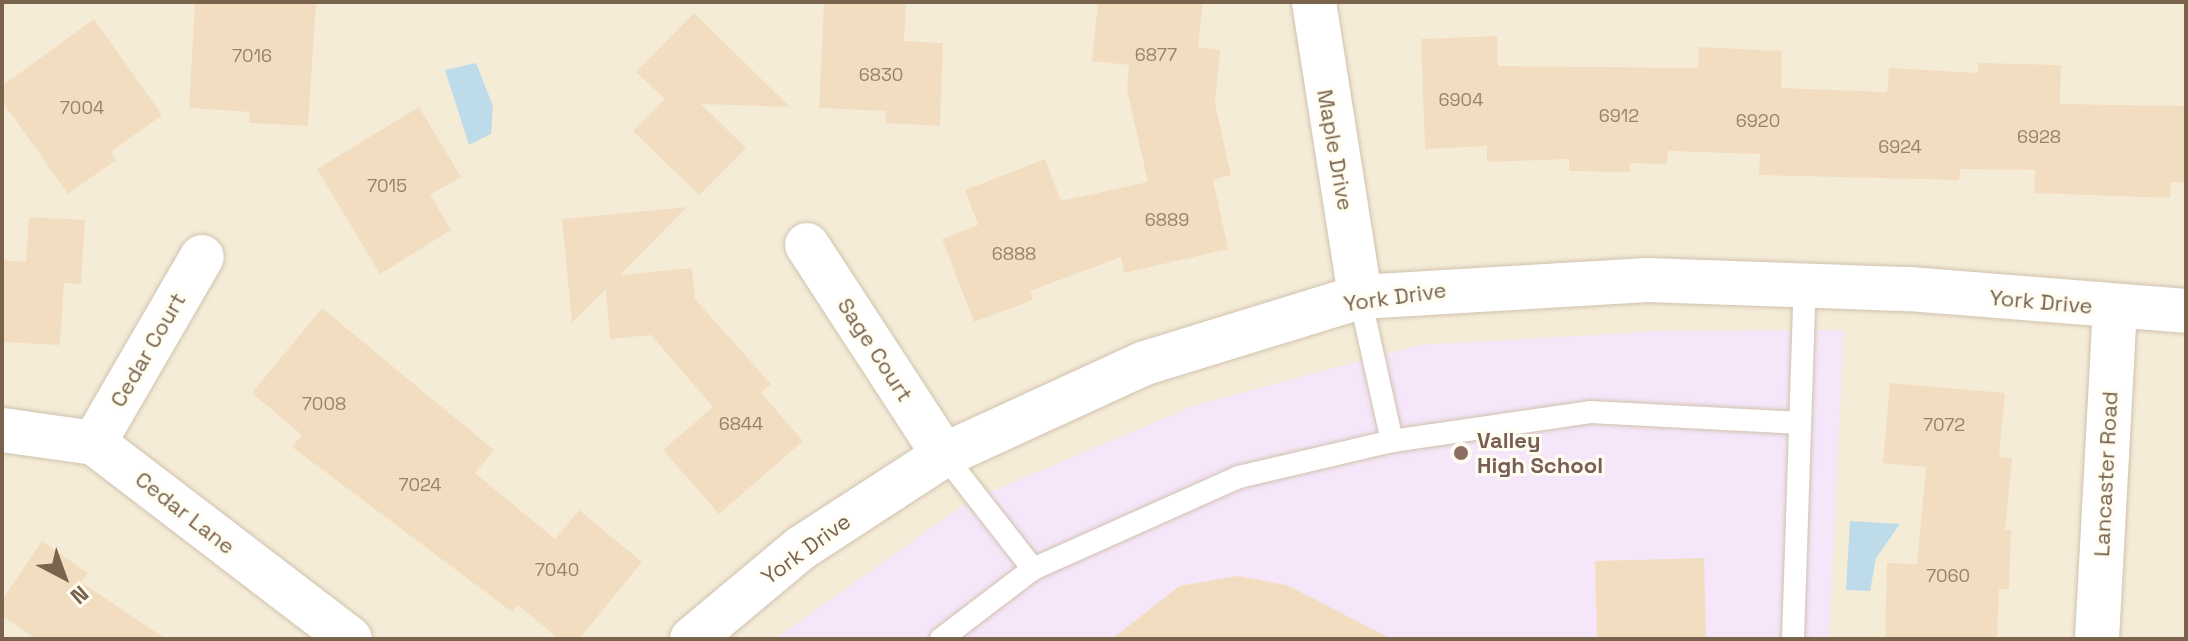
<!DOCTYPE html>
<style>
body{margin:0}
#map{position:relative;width:2188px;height:641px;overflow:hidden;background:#fdf9ea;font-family:"Space Grotesk",sans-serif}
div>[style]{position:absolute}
.residential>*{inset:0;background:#f5ecd8}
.education>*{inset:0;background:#f6e6fa}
.water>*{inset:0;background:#bddbe8}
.building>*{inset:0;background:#f3ddc1}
.roads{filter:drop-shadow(0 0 2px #d0c2ae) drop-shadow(0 0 2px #d0c2ae)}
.service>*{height:22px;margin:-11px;padding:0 11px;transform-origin:11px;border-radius:11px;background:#fff}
.minor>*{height:44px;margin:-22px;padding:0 22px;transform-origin:22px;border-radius:22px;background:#fff}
.dots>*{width:22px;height:22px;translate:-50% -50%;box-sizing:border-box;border:4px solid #fffcf1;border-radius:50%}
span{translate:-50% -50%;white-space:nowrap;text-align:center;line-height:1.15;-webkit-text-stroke:6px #fffcf1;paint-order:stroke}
.number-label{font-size:18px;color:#988269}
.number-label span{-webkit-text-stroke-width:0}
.street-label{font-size:22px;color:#79634c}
.education-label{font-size:22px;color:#785e54;font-weight:700}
.left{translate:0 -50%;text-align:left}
.frame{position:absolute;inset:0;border:4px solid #79634c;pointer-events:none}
.north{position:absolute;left:24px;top:537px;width:80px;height:80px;-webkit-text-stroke:6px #fffcf1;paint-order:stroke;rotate:139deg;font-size:22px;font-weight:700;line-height:32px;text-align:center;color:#79634c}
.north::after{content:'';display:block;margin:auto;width:28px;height:36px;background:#79634c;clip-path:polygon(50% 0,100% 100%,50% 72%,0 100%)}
</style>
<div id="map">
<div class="residential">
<i style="clip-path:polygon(2px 2px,2186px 2px,2186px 639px,2px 639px)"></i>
</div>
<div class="education">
<i style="clip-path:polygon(1844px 330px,1829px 639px,775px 639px,971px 500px,1196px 405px,1420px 345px,1662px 331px)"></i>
</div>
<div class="water">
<i style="clip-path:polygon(476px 63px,493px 106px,491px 134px,469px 145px,445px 70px)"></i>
<i style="clip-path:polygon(1850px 521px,1900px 524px,1876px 558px,1870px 591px,1846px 590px)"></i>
</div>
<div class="building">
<i style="clip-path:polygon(195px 2px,316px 4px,308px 126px,249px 123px,250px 112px,189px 108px)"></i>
<i style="clip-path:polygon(824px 2px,906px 4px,904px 41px,943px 43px,940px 126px,885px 123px,886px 111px,819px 108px)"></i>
<i style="clip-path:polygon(1098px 2px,1203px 2px,1198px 47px,1220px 50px,1215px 103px,1231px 175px,1213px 180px,1228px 249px,1124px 273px,1121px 257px,1030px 291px,1033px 300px,974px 322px,942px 239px,978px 225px,965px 190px,1045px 159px,1061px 201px,1148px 182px,1127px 90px,1129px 65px,1092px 61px)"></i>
<i style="clip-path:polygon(694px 13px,790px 107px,701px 104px,746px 148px,699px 195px,633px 131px,665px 99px,636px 72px)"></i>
<i style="clip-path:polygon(94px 19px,162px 115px,111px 152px,116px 160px,68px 194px,2px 101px,2px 86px)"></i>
<i style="clip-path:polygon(1497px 36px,1498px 66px,1698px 68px,1699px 47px,1782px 51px,1781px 88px,1887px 92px,1889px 68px,1978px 73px,1978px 63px,2061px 65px,2060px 104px,2186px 106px,2186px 183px,2171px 182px,2170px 198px,2034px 193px,2035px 170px,1960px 169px,1959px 180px,1759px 175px,1760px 154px,1668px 151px,1667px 164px,1630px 163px,1630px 172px,1569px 171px,1569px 159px,1487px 162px,1487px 146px,1425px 149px,1421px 39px)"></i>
<i style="clip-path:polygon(419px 107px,461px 177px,430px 195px,451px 230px,380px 274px,317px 169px)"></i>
<i style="clip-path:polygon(687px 207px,620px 275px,692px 268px,695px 299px,771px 384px,761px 393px,803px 441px,719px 514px,663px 450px,713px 407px,651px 335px,610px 339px,606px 289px,572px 323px,562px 219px)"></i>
<i style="clip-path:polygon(29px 217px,85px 220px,81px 284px,64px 283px,60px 345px,2px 342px,2px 260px,26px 262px)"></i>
<i style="clip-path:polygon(322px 308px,494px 450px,475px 473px,555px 539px,579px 510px,642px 562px,579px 639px,559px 639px,518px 605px,512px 612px,292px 447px,302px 435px,252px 393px)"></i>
<i style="clip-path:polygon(1890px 383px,2005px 393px,1999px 457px,2012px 458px,2005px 530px,2011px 530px,2009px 589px,1999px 589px,1997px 639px,1885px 639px,1887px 563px,1917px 564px,1926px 467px,1883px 463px)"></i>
<i style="clip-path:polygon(42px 541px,88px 573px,81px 582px,166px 639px,36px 639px,2px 616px,2px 600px)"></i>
<i style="clip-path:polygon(1704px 558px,1706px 639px,1597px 639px,1595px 561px)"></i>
<i style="clip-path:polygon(1238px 576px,1287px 585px,1392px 639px,1112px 639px,1179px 586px)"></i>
</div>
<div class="roads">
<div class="service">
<i style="left:1360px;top:297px;width:148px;rotate:77.5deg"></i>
<i style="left:944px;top:455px;width:145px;rotate:52deg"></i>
<i style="left:941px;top:639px;width:116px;rotate:-37.3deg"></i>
<i style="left:1033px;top:569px;width:226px;rotate:-24.1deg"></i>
<i style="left:1239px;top:477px;width:157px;rotate:-13.2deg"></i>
<i style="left:1392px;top:441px;width:200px;rotate:-8.3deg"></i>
<i style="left:1590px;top:412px;width:207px;rotate:3deg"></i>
<i style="left:1793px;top:639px;width:355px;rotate:-88.1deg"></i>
</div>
<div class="minor">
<i style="left:1314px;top:2px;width:299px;rotate:81.1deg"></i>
<i style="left:807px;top:245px;width:251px;rotate:56.9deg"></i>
<i style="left:2px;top:430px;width:93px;rotate:8deg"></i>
<i style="left:94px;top:443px;width:322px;rotate:37.4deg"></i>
<i style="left:94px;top:443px;width:215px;rotate:-59.9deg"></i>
<i style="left:692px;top:639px;width:142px;rotate:-39.9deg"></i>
<i style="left:801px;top:548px;width:171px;rotate:-33deg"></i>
<i style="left:944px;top:455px;width:221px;rotate:-24.6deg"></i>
<i style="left:1145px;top:363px;width:225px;rotate:-17.1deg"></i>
<i style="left:1360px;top:297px;width:288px;rotate:-3.4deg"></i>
<i style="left:1647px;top:280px;width:262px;rotate:2deg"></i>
<i style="left:1909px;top:289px;width:278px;rotate:4.5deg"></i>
<i style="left:2097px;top:639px;width:331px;rotate:-86.9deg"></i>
</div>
</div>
<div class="dots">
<i style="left:1461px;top:453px;background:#8d6e63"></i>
</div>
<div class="number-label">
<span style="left:1156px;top:55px">6877</span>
<span style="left:252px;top:56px">7016</span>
<span style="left:881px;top:75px">6830</span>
<span style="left:1461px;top:100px">6904</span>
<span style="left:82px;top:108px">7004</span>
<span style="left:1619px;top:116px">6912</span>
<span style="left:1758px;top:121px">6920</span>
<span style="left:2039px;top:137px">6928</span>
<span style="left:1900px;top:147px">6924</span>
<span style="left:387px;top:186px">7015</span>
<span style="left:1167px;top:220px">6889</span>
<span style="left:1014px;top:254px">6888</span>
<span style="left:324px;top:404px">7008</span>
<span style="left:741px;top:424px">6844</span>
<span style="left:1944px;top:425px">7072</span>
<span style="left:420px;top:485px">7024</span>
<span style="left:557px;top:570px">7040</span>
<span style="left:1948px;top:576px">7060</span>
</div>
<div class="street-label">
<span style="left:1335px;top:150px;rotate:80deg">Maple Drive</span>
<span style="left:1395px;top:297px;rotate:-8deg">York Drive</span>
<span style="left:2041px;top:302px;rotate:5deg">York Drive</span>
<span style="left:148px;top:350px;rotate:-60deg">Cedar Court</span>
<span style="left:875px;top:350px;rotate:57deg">Sage Court</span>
<span style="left:2106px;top:474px;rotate:-87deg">Lancaster Road</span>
<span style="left:185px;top:513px;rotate:38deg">Cedar Lane</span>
<span style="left:806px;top:549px;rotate:-36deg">York Drive</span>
</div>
<div class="education-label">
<span class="left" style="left:1477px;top:453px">Valley<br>High School</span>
</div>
<div class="frame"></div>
<div class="north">N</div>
</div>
